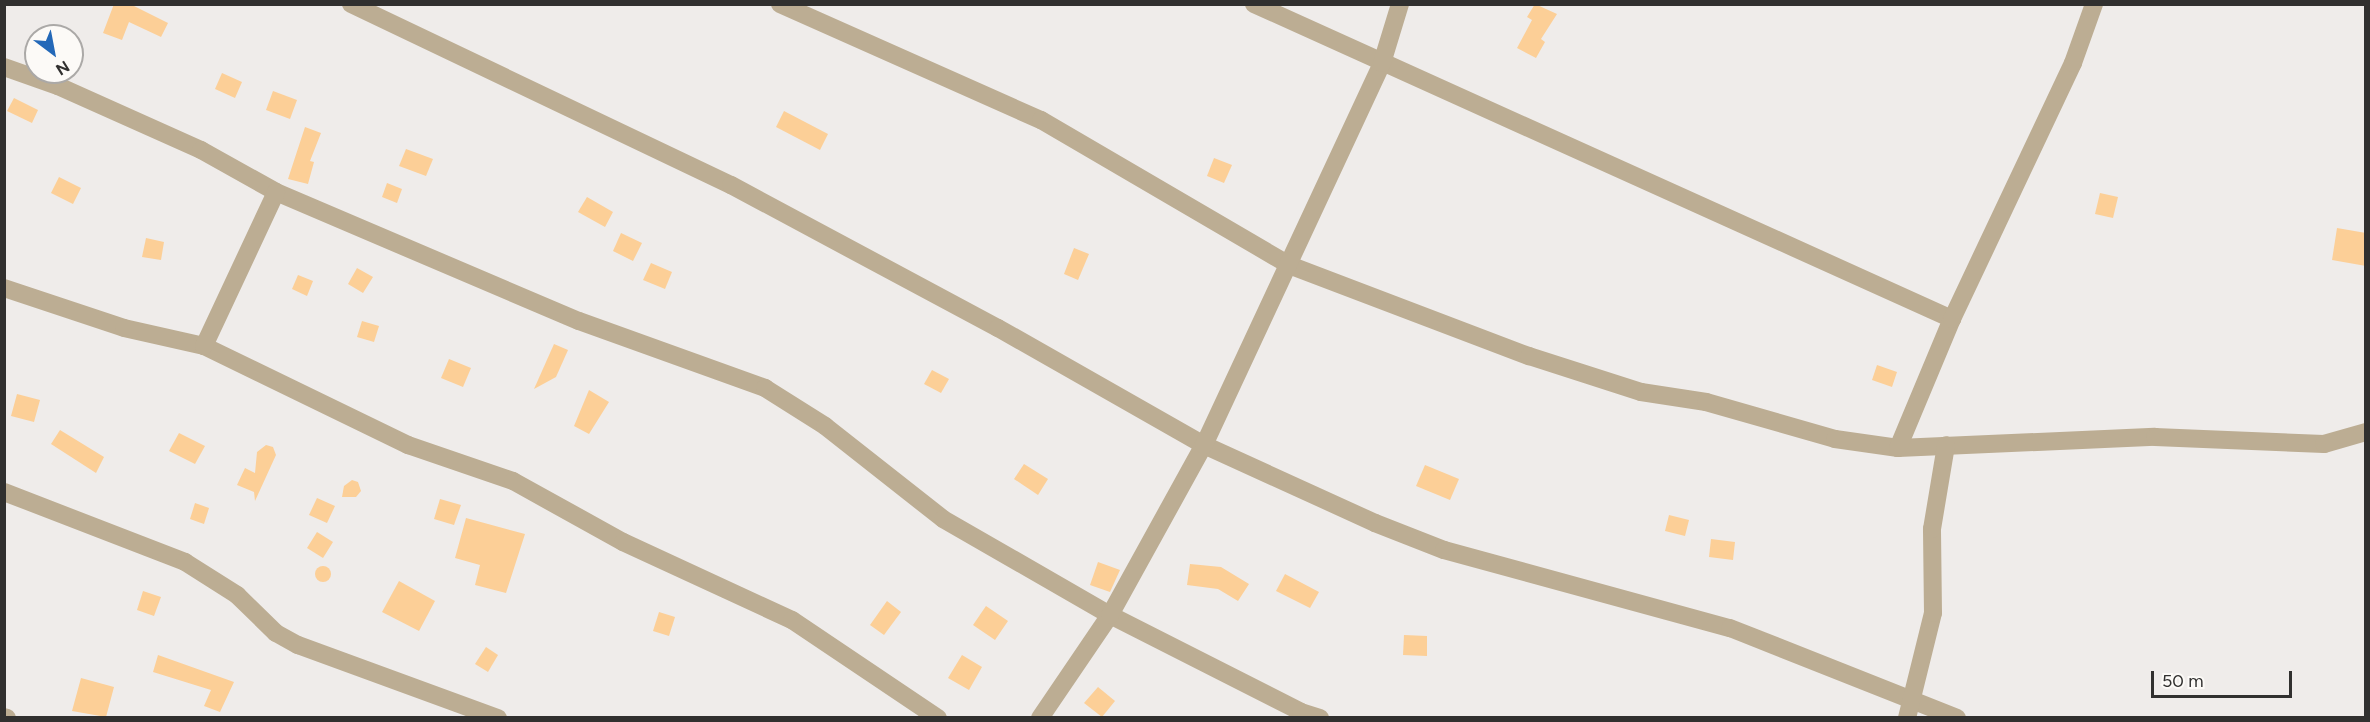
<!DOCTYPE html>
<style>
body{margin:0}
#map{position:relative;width:2370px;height:722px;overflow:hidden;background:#efecea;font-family:Figtree,sans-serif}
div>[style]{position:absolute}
.building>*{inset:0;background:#fccf97}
.round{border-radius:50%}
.minor>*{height:18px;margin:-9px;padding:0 9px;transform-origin:9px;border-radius:9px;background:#bcad93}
span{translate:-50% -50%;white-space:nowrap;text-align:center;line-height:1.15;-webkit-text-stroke:5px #fcfaf7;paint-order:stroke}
.frame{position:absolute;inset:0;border:6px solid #31302f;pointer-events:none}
.north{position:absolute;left:24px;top:24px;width:60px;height:60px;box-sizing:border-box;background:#fcfaf7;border:2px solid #aba9a7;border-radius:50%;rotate:148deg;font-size:16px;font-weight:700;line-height:24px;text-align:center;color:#31302f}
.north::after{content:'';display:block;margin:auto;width:21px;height:27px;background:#2368b8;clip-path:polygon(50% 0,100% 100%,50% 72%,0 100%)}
.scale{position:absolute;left:2151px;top:671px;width:141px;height:27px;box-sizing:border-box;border:3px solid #31302f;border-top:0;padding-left:8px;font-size:18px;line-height:21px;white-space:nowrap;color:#31302f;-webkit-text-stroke:4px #fcfaf7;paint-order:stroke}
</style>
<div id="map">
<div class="building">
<i style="clip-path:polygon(114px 4px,130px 4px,168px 23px,161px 37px,129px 22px,122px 40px,103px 33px)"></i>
<i style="clip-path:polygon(1535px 4px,1557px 14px,1541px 39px,1545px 42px,1536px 58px,1517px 48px,1532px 20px,1527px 17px)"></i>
<i style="clip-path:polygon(222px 73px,242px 82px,235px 98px,215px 89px)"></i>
<i style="clip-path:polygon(273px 91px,297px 100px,290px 119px,266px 110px)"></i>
<i style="clip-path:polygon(14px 98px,38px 110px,32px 123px,7px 111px)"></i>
<i style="clip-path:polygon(784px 111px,828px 134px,820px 150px,776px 127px)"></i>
<i style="clip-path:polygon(305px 127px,321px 133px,310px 161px,314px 162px,308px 184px,288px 179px)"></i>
<i style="clip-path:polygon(406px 149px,433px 159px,426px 176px,399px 166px)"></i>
<i style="clip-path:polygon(1214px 158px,1232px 165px,1224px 183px,1207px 176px)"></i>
<i style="clip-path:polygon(59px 177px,81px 188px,73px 204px,51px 193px)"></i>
<i style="clip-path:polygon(387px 183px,402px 189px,397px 203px,382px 197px)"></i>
<i style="clip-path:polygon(2100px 193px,2118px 197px,2113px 218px,2095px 214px)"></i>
<i style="clip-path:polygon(587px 197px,613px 212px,605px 227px,578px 212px)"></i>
<i style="clip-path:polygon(2337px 228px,2366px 233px,2366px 266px,2332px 260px)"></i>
<i style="clip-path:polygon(621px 233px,642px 243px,633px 261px,613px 251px)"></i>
<i style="clip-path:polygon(146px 238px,164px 242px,161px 260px,142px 257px)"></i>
<i style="clip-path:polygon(1074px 248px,1089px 254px,1078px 280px,1064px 274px)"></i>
<i style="clip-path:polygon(651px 263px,672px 272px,665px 289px,643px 280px)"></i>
<i style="clip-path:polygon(357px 268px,373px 277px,363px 293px,348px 284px)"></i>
<i style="clip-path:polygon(298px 275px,313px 281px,307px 296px,292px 289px)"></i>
<i style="clip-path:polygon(362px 321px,379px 326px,374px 342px,357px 337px)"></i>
<i style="clip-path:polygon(554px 344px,568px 350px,556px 377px,534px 389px)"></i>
<i style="clip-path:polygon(449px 359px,471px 368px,463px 387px,441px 378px)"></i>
<i style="clip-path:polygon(1877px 365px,1897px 372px,1892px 387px,1872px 380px)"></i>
<i style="clip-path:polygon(932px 370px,949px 379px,941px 393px,924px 384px)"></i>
<i style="clip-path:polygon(589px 390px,609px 402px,589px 434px,574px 426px)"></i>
<i style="clip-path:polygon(17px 394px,40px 400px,34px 422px,11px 416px)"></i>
<i style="clip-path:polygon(60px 430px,104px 457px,96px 473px,51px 444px)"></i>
<i style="clip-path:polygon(179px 433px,205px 446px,195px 464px,169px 451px)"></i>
<i style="clip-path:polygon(266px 445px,273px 447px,276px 455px,255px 501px,254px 492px,237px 485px,245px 468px,255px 473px,257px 452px)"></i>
<i style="clip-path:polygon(1024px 464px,1048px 479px,1038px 495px,1014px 479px)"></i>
<i style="clip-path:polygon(1425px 465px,1459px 479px,1450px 500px,1416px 486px)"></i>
<i style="clip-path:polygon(352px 480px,358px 482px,361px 491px,356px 497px,342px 497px,344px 486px)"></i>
<i style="clip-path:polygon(317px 498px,335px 506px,327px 523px,309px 515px)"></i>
<i style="clip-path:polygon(440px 499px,461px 505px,454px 525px,434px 519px)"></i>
<i style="clip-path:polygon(195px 503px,209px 508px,204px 524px,190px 519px)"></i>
<i style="clip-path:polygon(1669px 515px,1689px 520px,1685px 536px,1665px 531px)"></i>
<i style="clip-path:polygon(466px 518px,525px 534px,506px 593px,475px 585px,480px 565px,455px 558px)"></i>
<i style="clip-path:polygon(317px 532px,333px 542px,323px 558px,307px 548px)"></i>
<i style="clip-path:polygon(1711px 539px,1735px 542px,1733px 560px,1709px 557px)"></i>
<i style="clip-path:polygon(1098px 562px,1120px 570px,1110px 592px,1090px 585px)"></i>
<i style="clip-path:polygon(1190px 564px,1221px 567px,1249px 584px,1238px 601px,1218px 589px,1187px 585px)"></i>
<i class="round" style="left:315px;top:566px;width:16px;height:16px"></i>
<i style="clip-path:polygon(1285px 574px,1319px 592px,1310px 608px,1276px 591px)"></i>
<i style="clip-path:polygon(399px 581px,435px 601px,419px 631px,382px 612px)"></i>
<i style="clip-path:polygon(143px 591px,161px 597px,154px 616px,137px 610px)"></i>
<i style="clip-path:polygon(887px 601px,901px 612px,884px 635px,870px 625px)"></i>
<i style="clip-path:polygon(986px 606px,1008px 621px,995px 640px,973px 625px)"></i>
<i style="clip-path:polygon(659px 612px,675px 617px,669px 636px,653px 631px)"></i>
<i style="clip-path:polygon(1404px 635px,1427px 636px,1427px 656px,1403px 655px)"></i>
<i style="clip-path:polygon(486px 647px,498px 655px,488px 672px,475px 664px)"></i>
<i style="clip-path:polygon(158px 655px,234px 682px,220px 712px,204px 706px,211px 690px,153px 672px)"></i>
<i style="clip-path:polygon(962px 655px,982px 667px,969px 690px,948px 678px)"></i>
<i style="clip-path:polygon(81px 678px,114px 687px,106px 717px,72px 711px)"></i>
<i style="clip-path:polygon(1098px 687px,1115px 701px,1102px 717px,1084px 703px)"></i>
</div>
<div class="minor">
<i style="left:351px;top:4px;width:421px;rotate:25.5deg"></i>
<i style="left:731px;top:185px;width:303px;rotate:28.2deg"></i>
<i style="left:998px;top:328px;width:237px;rotate:29.6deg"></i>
<i style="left:1204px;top:445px;width:188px;rotate:24.5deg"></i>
<i style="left:1375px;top:523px;width:74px;rotate:21.4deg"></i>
<i style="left:1444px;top:550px;width:296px;rotate:15.3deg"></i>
<i style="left:1730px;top:628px;width:244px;rotate:21.6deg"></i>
<i style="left:780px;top:4px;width:286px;rotate:24deg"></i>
<i style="left:1041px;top:120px;width:287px;rotate:30.3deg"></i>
<i style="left:1289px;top:265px;width:257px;rotate:20.8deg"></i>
<i style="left:1529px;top:356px;width:118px;rotate:17.8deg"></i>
<i style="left:1641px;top:392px;width:66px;rotate:8.7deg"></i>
<i style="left:1706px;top:402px;width:134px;rotate:16deg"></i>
<i style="left:1835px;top:439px;width:64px;rotate:8.1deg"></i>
<i style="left:1898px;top:448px;width:257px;rotate:-2.5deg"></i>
<i style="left:2155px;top:437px;width:169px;rotate:2.4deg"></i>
<i style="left:2324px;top:444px;width:44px;rotate:-15.9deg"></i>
<i style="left:1254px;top:4px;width:766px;rotate:24.29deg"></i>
<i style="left:4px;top:67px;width:57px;rotate:19.4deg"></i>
<i style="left:58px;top:86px;width:157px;rotate:24.1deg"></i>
<i style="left:201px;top:150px;width:86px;rotate:29.2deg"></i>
<i style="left:276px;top:192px;width:329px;rotate:23.1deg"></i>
<i style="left:579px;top:321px;width:198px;rotate:19.8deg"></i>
<i style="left:765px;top:388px;width:71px;rotate:32.3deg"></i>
<i style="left:825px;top:426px;width:150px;rotate:38.2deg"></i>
<i style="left:943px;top:519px;width:193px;rotate:29.9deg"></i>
<i style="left:1110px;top:615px;width:214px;rotate:26.9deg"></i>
<i style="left:1301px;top:712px;width:20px;rotate:18deg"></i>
<i style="left:4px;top:288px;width:126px;rotate:18.4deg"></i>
<i style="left:124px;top:328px;width:82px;rotate:12.7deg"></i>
<i style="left:204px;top:346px;width:227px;rotate:25.9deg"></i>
<i style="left:408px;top:445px;width:111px;rotate:18.9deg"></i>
<i style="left:513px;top:481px;width:126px;rotate:29deg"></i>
<i style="left:623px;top:542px;width:186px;rotate:24.8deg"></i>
<i style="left:792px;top:620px;width:176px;rotate:33.9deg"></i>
<i style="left:204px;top:346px;width:170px;rotate:-64.9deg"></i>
<i style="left:1898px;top:448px;width:140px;rotate:-67.3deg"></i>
<i style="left:1952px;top:319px;width:283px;rotate:-64.7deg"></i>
<i style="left:2073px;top:63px;width:63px;rotate:-70.4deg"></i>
<i style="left:4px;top:492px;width:194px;rotate:21.1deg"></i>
<i style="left:185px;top:562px;width:62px;rotate:32.4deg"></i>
<i style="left:237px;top:595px;width:54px;rotate:44.3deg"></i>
<i style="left:276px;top:633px;width:25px;rotate:29deg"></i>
<i style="left:298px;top:645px;width:213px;rotate:20.1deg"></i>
<i style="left:4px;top:717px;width:3px;rotate:18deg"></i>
<i style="left:1040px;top:718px;width:125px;rotate:-55.8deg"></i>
<i style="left:1110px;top:615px;width:194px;rotate:-61.1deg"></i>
<i style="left:1204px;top:445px;width:421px;rotate:-65deg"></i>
<i style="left:1382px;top:63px;width:62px;rotate:-73deg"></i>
<i style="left:1907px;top:718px;width:108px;rotate:-76.1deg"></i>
<i style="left:1933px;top:613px;width:84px;rotate:-90.7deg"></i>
<i style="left:1932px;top:529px;width:85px;rotate:-80.5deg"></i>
</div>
<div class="frame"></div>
<div class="north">N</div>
<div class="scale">50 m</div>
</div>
